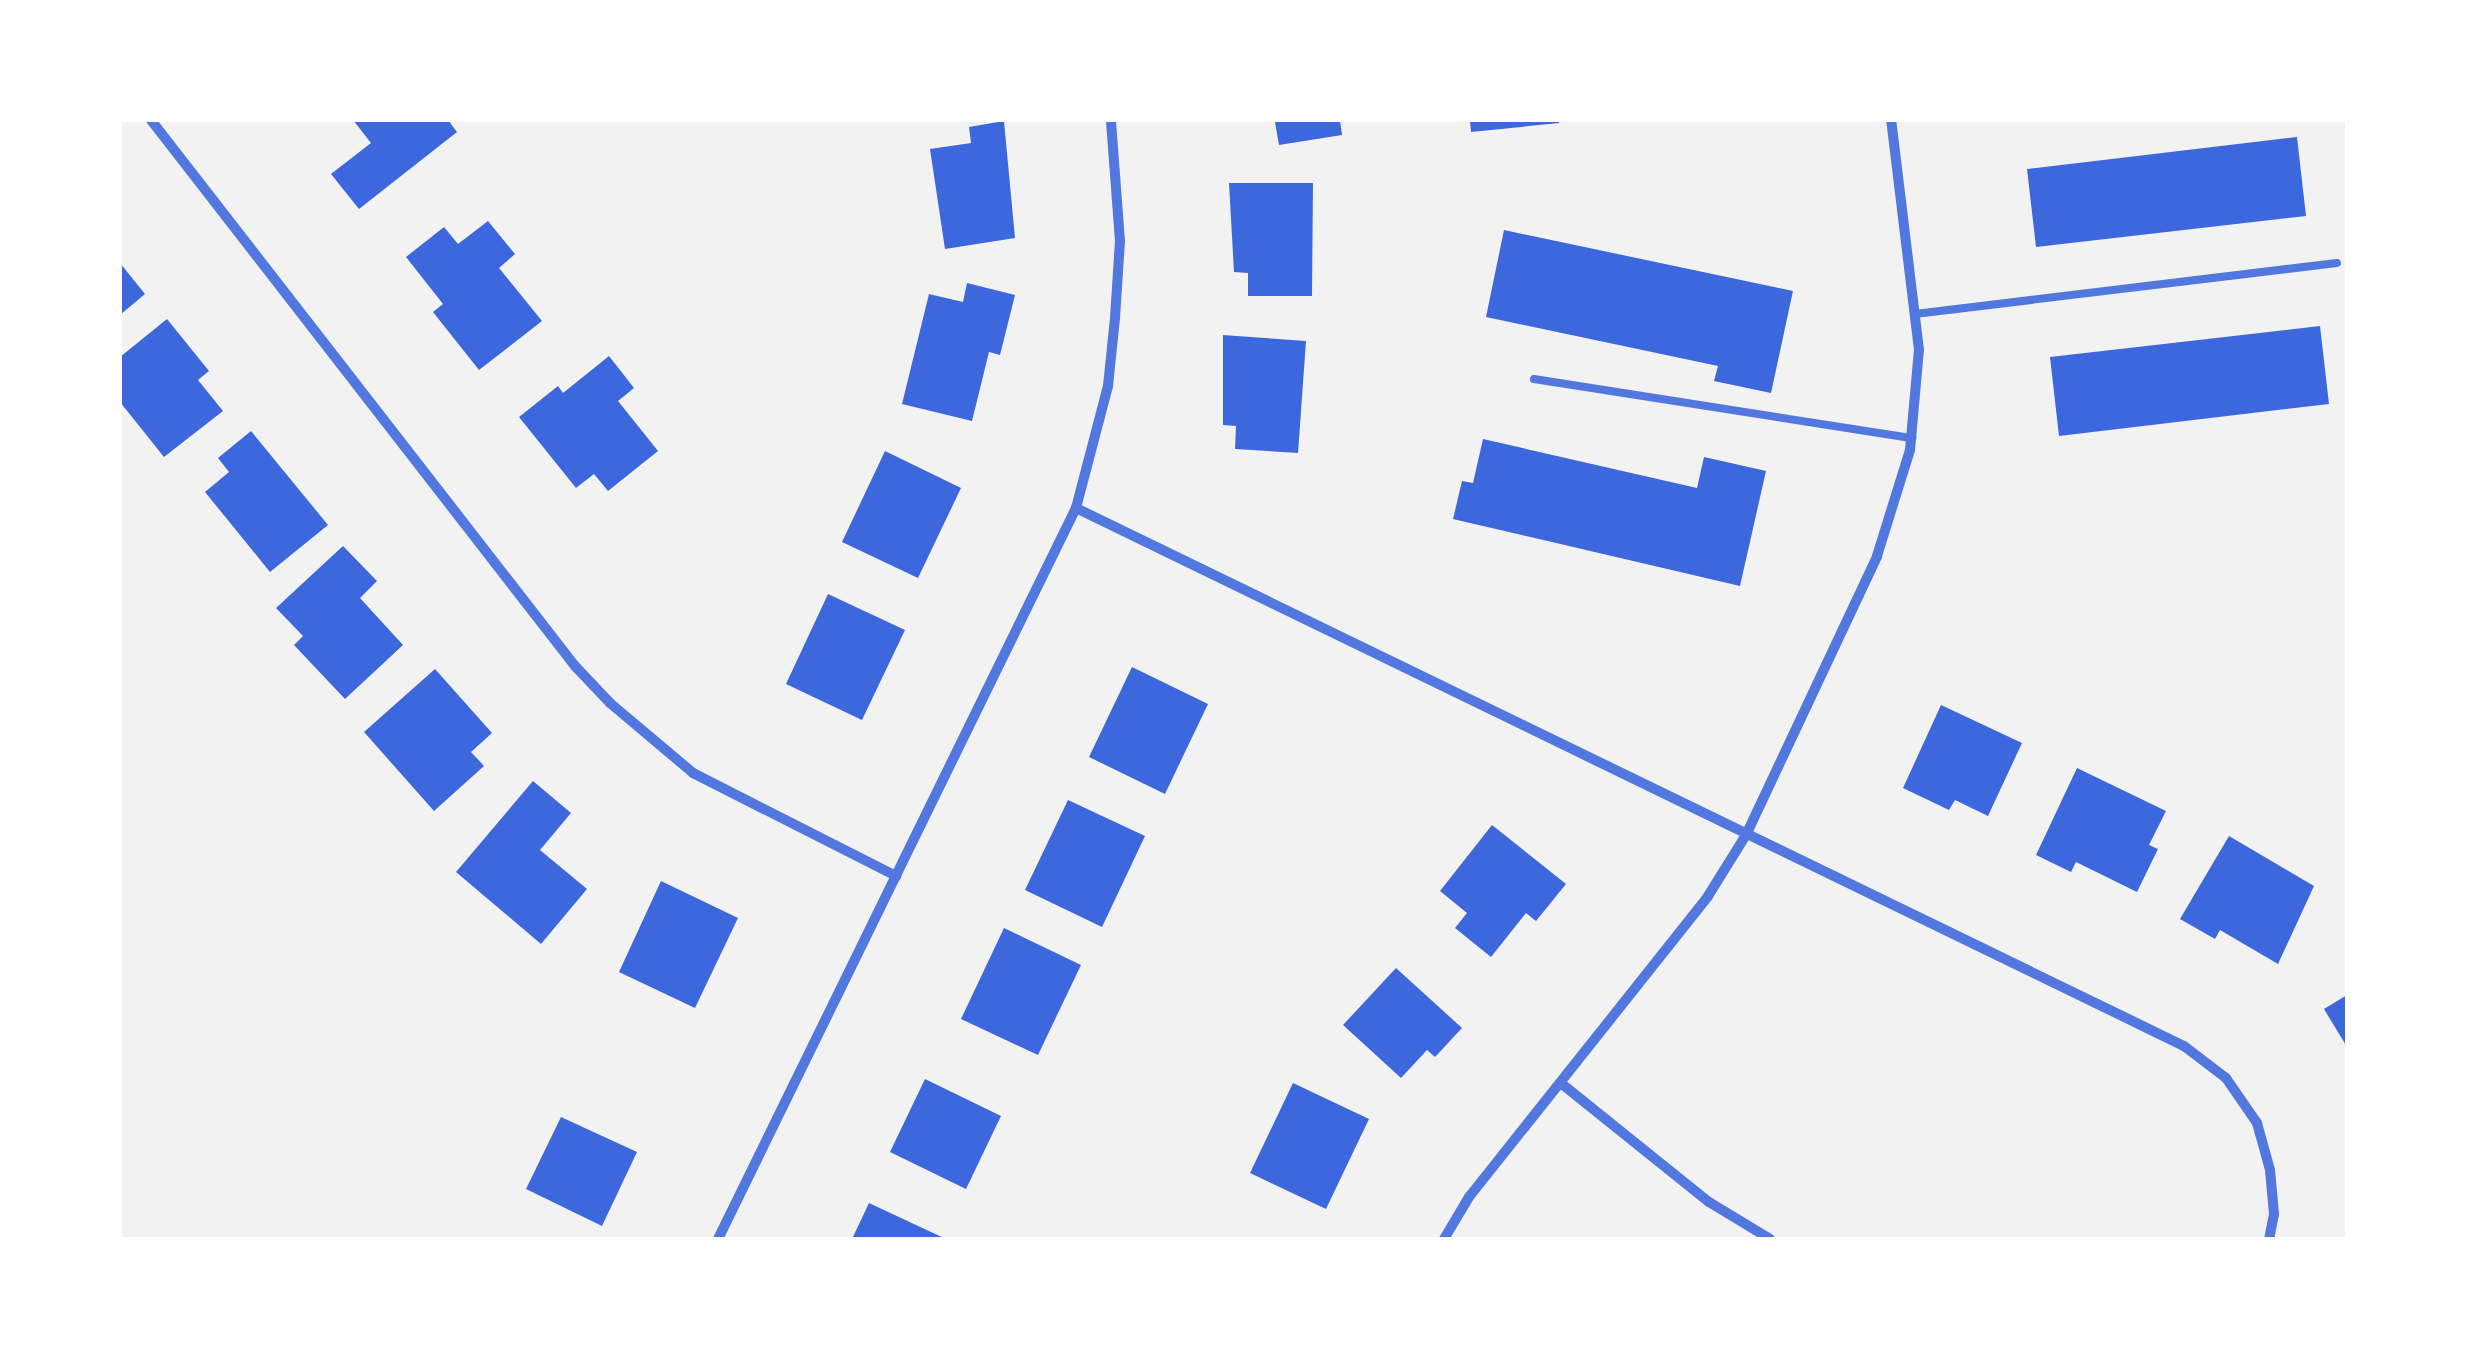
<!DOCTYPE html>
<style>
body{margin:0}
#map{position:relative;width:2467px;height:1359px;overflow:hidden;background:#f2f2f2;font-family:"Public Sans",sans-serif}
div>[style]{position:absolute}
.building>*{inset:0;background:#3d67dc}
.service>*{height:8px;margin:-4px;padding:0 4px;transform-origin:4px;border-radius:4px;background:#5277de}
.minor>*{height:10px;margin:-5px;padding:0 5px;transform-origin:5px;border-radius:5px;background:#5277de}
span{translate:-50% -50%;white-space:nowrap;text-align:center;line-height:1.15;-webkit-text-stroke:10px #fff;paint-order:stroke}
.frame{position:absolute;inset:0;border:122px solid #fff;pointer-events:none}
</style>
<div id="map">
<div class="building">
<i style="clip-path:polygon(353px 120px,448px 120px,457px 132px,359px 209px,331px 174px,371px 143px)"></i>
<i style="clip-path:polygon(1261px 120px,1340px 120px,1342px 135px,1279px 145px,1275px 122px)"></i>
<i style="clip-path:polygon(1470px 120px,1559px 120px,1559px 123px,1471px 132px)"></i>
<i style="clip-path:polygon(1004px 121px,1015px 238px,945px 249px,930px 149px,971px 143px,969px 127px)"></i>
<i style="clip-path:polygon(2297px 137px,2306px 216px,2036px 247px,2027px 169px)"></i>
<i style="clip-path:polygon(1229px 183px,1313px 183px,1312px 296px,1248px 296px,1248px 273px,1234px 272px)"></i>
<i style="clip-path:polygon(488px 221px,515px 254px,499px 268px,542px 321px,479px 370px,433px 312px,443px 304px,406px 257px,444px 227px,458px 244px)"></i>
<i style="clip-path:polygon(1504px 230px,1793px 291px,1771px 393px,1714px 381px,1718px 366px,1486px 317px)"></i>
<i style="clip-path:polygon(120px 263px,145px 294px,120px 315px)"></i>
<i style="clip-path:polygon(967px 283px,1015px 295px,1000px 355px,989px 352px,972px 421px,902px 404px,929px 294px,963px 302px)"></i>
<i style="clip-path:polygon(167px 319px,209px 371px,198px 380px,223px 411px,164px 457px,120px 402px,120px 357px)"></i>
<i style="clip-path:polygon(2320px 326px,2329px 404px,2059px 436px,2050px 357px)"></i>
<i style="clip-path:polygon(1223px 335px,1306px 341px,1298px 453px,1235px 449px,1236px 426px,1223px 425px)"></i>
<i style="clip-path:polygon(609px 356px,634px 388px,618px 401px,658px 451px,608px 491px,594px 474px,576px 488px,519px 417px,558px 386px,563px 393px)"></i>
<i style="clip-path:polygon(251px 431px,328px 525px,270px 572px,205px 492px,229px 472px,218px 458px)"></i>
<i style="clip-path:polygon(1483px 439px,1697px 488px,1704px 457px,1766px 471px,1740px 586px,1453px 519px,1462px 481px,1473px 483px)"></i>
<i style="clip-path:polygon(885px 451px,961px 488px,918px 578px,842px 542px)"></i>
<i style="clip-path:polygon(343px 546px,377px 581px,360px 598px,403px 645px,345px 699px,294px 645px,303px 636px,276px 608px)"></i>
<i style="clip-path:polygon(828px 594px,905px 630px,862px 720px,786px 684px)"></i>
<i style="clip-path:polygon(1132px 667px,1208px 704px,1165px 794px,1089px 757px)"></i>
<i style="clip-path:polygon(435px 669px,492px 733px,471px 752px,484px 766px,434px 811px,364px 732px)"></i>
<i style="clip-path:polygon(1941px 705px,2022px 743px,1988px 816px,1955px 800px,1949px 810px,1903px 788px)"></i>
<i style="clip-path:polygon(2077px 768px,2166px 811px,2149px 845px,2158px 849px,2137px 892px,2076px 862px,2071px 872px,2036px 855px)"></i>
<i style="clip-path:polygon(533px 781px,571px 813px,540px 850px,587px 889px,541px 944px,456px 872px)"></i>
<i style="clip-path:polygon(1068px 800px,1145px 836px,1102px 927px,1025px 890px)"></i>
<i style="clip-path:polygon(1492px 825px,1566px 884px,1536px 921px,1526px 913px,1491px 957px,1455px 928px,1467px 913px,1440px 891px)"></i>
<i style="clip-path:polygon(2229px 836px,2314px 886px,2278px 964px,2220px 930px,2215px 939px,2180px 919px)"></i>
<i style="clip-path:polygon(661px 881px,738px 918px,695px 1008px,619px 972px)"></i>
<i style="clip-path:polygon(1004px 928px,1081px 965px,1038px 1055px,961px 1019px)"></i>
<i style="clip-path:polygon(1396px 968px,1462px 1028px,1435px 1057px,1427px 1050px,1401px 1078px,1343px 1025px)"></i>
<i style="clip-path:polygon(2347px 995px,2347px 1047px,2324px 1009px)"></i>
<i style="clip-path:polygon(925px 1079px,1001px 1116px,966px 1189px,890px 1152px)"></i>
<i style="clip-path:polygon(1293px 1083px,1369px 1119px,1326px 1209px,1250px 1173px)"></i>
<i style="clip-path:polygon(561px 1117px,637px 1152px,602px 1226px,526px 1189px)"></i>
<i style="clip-path:polygon(869px 1203px,946px 1239px,852px 1239px)"></i>
</div>
<div class="service">
<i style="left:1915px;top:314px;width:425px;rotate:-6.9deg"></i>
<i style="left:1534px;top:379px;width:383px;rotate:8.9deg"></i>
</div>
<div class="minor">
<i style="left:151px;top:120px;width:691px;rotate:52.17deg"></i>
<i style="left:575px;top:666px;width:51px;rotate:46.6deg"></i>
<i style="left:610px;top:703px;width:109px;rotate:40.1deg"></i>
<i style="left:693px;top:773px;width:228px;rotate:26.9deg"></i>
<i style="left:1076px;top:508px;width:1232px;rotate:25.9deg"></i>
<i style="left:2184px;top:1046px;width:53px;rotate:37.3deg"></i>
<i style="left:2226px;top:1078px;width:55px;rotate:55.4deg"></i>
<i style="left:2257px;top:1123px;width:49px;rotate:74.5deg"></i>
<i style="left:2270px;top:1170px;width:44px;rotate:84.8deg"></i>
<i style="left:2274px;top:1214px;width:25px;rotate:101deg"></i>
<i style="left:1562px;top:1084px;width:189px;rotate:38.8deg"></i>
<i style="left:1709px;top:1202px;width:71px;rotate:31.2deg"></i>
<i style="left:718px;top:1239px;width:814px;rotate:-63.91deg"></i>
<i style="left:1076px;top:508px;width:126px;rotate:-75.3deg"></i>
<i style="left:1108px;top:386px;width:68px;rotate:-84.1deg"></i>
<i style="left:1115px;top:318px;width:77px;rotate:-86.3deg"></i>
<i style="left:1120px;top:241px;width:121px;rotate:-94.3deg"></i>
<i style="left:1444px;top:1239px;width:49px;rotate:-59.2deg"></i>
<i style="left:1469px;top:1197px;width:384px;rotate:-51.5deg"></i>
<i style="left:1708px;top:896px;width:72px;rotate:-58.1deg"></i>
<i style="left:1746px;top:835px;width:308px;rotate:-64.8deg"></i>
<i style="left:1877px;top:556px;width:111px;rotate:-72.7deg"></i>
<i style="left:1910px;top:450px;width:100px;rotate:-84.9deg"></i>
<i style="left:1919px;top:350px;width:232px;rotate:-96.9deg"></i>
</div>
<div class="frame"></div>
</div>
